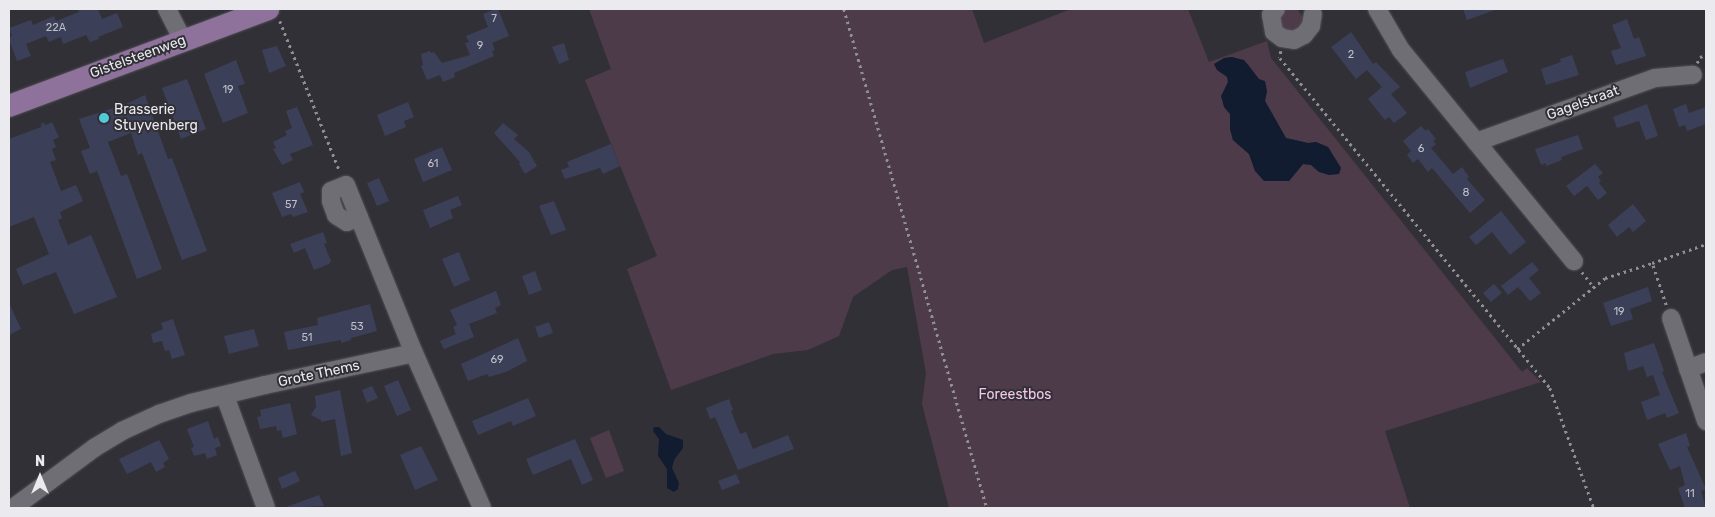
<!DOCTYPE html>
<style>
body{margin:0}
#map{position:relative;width:1715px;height:517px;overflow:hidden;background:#323037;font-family:Rubik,sans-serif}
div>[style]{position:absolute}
.green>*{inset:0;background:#4e3b4a}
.water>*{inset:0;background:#111c30}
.building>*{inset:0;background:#3c3f58}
.path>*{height:2.5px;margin-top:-1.25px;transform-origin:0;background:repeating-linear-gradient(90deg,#908f95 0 2.5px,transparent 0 6.5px)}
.roads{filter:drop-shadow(0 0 1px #504f54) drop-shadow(0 0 1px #504f54)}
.minor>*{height:18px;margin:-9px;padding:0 9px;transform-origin:9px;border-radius:9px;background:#6f6e75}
.major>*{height:22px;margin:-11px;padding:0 11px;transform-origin:11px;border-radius:11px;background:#8e729b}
.dots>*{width:14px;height:14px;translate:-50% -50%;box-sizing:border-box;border:2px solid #323037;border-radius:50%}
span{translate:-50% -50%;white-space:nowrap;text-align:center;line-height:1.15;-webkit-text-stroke:4px #323037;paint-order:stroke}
.number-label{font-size:11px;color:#bfbfc9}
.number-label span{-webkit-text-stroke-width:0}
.street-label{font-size:14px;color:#ebeaef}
.poi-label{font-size:14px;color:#ebeaef}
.left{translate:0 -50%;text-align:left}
.park-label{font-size:14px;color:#f6c7eb}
.frame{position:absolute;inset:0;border:10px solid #ebeaef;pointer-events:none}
.north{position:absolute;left:15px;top:452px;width:50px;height:50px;-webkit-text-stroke:4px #323037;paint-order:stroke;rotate:0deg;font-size:14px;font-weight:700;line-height:20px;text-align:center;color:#ebeaef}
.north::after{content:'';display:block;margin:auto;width:18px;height:22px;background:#ebeaef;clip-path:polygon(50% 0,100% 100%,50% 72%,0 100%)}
</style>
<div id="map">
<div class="green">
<i style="clip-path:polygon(evenodd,589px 9px,972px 9px,984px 43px,1071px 9px,1188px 9px,1209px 62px,1267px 41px,1271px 58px,1522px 372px,1527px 368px,1541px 382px,1385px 431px,1410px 508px,949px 508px,922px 404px,926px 373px,907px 267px,892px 270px,853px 297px,839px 336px,808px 350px,773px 354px,671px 390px,627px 269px,657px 256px,585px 80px,611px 69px,589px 9px,1232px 57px,1248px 64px,1267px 91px,1265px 101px,1286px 138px,1308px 143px,1316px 142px,1328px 147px,1341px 168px,1319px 172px,1311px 165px,1303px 164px,1289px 181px,1255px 170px,1249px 154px,1233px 140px,1230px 129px,1230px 114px,1224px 107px,1222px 96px,1228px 82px,1224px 58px,1232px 57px)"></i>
<i style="clip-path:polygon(1284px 9px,1298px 10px,1304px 19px,1304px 23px,1292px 35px,1276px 24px)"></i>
<i style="clip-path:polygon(609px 430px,624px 471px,606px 478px,590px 438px)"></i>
</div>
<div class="water">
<i style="clip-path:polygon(1232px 57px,1244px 60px,1259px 79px,1265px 81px,1267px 91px,1265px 101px,1286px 138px,1308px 143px,1316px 142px,1328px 147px,1341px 168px,1339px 174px,1329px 175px,1319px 172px,1311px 165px,1303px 164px,1289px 181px,1264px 181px,1255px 171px,1249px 154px,1233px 140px,1230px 129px,1230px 114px,1224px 107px,1221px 96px,1228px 82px,1227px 77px,1217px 70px,1214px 64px,1224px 58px)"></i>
<i style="clip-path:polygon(654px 427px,659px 427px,666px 434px,683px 440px,683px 448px,674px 460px,672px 468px,679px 483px,678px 489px,674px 492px,667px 488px,667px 469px,658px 456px,659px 439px,653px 431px)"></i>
</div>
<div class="building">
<i style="clip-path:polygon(78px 9px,98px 9px,102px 19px,117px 13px,123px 27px,98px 37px,99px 39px,90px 42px,86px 35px,63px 44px,61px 37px,49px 42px,46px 36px,26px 44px,31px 56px,17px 61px,9px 39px,12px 35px,9px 28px,31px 20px,33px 25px,54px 16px,56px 21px,79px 12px)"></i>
<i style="clip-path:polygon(495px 9px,498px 9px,509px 36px,492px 43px,495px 50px,492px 51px,494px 56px,454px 73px,455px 77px,443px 82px,440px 75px,427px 80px,421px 66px,423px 65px,421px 54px,430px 51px,431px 53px,434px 52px,442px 63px,470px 55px,465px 43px,469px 42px,466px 36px,488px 27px,483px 14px)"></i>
<i style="clip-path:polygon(1463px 9px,1495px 9px,1495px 10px,1467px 20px)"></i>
<i style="clip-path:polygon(1627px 19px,1634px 39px,1639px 37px,1646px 56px,1616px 65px,1611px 51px,1621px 48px,1612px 25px)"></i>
<i style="clip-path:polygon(1351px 32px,1373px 64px,1376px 62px,1400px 87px,1391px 94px,1407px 113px,1394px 123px,1389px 117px,1385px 120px,1368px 99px,1382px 87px,1367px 70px,1356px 79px,1331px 47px)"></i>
<i style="clip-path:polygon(564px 43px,569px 60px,559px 64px,552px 47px)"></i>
<i style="clip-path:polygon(277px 46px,286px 66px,269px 73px,262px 50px)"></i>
<i style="clip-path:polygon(1572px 55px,1579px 75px,1546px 85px,1541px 69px,1561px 62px,1560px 59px)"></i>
<i style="clip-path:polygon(1503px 59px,1508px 72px,1470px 88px,1465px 72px)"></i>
<i style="clip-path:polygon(236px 60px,245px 84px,238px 86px,248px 113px,223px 123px,204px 74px)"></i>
<i style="clip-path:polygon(187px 79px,206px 129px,181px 139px,162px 88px)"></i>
<i style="clip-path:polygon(145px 95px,168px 159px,172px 158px,207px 251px,182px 260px,142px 153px,138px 155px,131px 133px,108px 142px,121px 176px,127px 174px,162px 269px,137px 279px,97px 171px,90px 174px,81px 151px,90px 148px,79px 119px,126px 104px)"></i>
<i style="clip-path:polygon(408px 102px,414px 117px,404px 121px,406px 127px,385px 136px,377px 115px)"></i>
<i style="clip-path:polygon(1647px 104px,1658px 136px,1646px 140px,1639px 121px,1617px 128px,1613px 117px)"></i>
<i style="clip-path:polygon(1686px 104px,1689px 113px,1706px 107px,1706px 124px,1687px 131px,1685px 125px,1679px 127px,1673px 109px)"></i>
<i style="clip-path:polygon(297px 107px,313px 145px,290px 154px,293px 160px,282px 165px,273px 149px,276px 148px,273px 142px,287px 135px,285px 131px,292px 128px,286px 111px)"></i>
<i style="clip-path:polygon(42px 122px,46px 125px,52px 122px,59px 137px,53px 140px,56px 147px,52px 149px,56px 160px,50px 162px,61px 191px,76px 185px,83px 201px,60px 212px,62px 218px,58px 220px,68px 245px,91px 235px,117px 297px,74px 314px,56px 272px,23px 285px,16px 269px,49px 254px,34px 217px,9px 227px,9px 139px,41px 127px)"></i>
<i style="clip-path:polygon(503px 123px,518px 135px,514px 139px,529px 152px,537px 166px,525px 174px,519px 164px,520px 162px,494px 133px)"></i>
<i style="clip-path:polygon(1421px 126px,1426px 131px,1428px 129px,1436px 139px,1433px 141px,1436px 144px,1431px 148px,1453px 174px,1462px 167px,1469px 177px,1467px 179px,1485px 200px,1470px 213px,1432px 168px,1428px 172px,1418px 159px,1413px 163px,1407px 155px,1411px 151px,1403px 141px)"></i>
<i style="clip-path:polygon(1578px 135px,1583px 149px,1561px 157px,1562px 160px,1546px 166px,1546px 163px,1541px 165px,1535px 149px)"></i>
<i style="clip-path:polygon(611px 144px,620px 166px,603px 174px,600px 168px,565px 179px,561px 170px,569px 167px,567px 162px)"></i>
<i style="clip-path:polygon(442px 147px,452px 170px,423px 182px,414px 159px)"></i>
<i style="clip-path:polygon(1595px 164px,1603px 173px,1598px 177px,1601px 181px,1599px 183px,1607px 193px,1598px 200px,1587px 186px,1574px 196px,1566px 186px)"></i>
<i style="clip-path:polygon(379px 178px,389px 201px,377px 206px,367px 183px)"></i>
<i style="clip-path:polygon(300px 182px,304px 192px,300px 194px,308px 212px,293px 217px,291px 214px,282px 217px,272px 193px)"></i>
<i style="clip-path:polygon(458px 196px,462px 205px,450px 210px,453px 218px,430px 228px,423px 210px)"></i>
<i style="clip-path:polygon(554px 201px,566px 230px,551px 235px,539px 206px)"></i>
<i style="clip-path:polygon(1633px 204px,1646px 221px,1633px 232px,1629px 227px,1617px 237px,1608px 225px)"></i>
<i style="clip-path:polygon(1501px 211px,1526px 242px,1510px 255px,1492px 232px,1476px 245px,1469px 237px)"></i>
<i style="clip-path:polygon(323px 232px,327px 243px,324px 244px,331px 261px,329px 264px,314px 270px,305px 248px,294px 253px,290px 244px)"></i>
<i style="clip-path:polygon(459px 252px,470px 280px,454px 287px,442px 259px)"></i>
<i style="clip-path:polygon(1532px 262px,1539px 270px,1529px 278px,1541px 293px,1530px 301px,1518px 287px,1508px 295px,1501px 286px)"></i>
<i style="clip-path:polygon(535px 271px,542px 290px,529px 295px,522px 276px)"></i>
<i style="clip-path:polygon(1494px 284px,1502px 293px,1491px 302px,1483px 293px)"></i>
<i style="clip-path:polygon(1648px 287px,1652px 301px,1630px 309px,1633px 319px,1611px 326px,1603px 303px)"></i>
<i style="clip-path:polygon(496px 291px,501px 305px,495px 308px,497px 313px,469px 324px,474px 337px,444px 349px,440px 341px,456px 334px,453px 327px,457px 325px,450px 310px)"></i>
<i style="clip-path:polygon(9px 303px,21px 329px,9px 335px)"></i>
<i style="clip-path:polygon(370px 304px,377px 331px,351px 338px,351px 340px,341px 343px,341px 340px,288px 350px,284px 332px,318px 325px,317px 318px)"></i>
<i style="clip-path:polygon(173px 319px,185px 355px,172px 359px,169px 350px,165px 351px,162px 341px,153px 343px,151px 334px,163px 329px,161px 323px)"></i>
<i style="clip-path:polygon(549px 322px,553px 333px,539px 338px,535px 327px)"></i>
<i style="clip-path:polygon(254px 329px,259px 346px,229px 354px,224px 336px)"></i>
<i style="clip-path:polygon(518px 338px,527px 361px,506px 372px,489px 377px,487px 374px,468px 381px,461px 364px)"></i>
<i style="clip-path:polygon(1654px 343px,1664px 371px,1662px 372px,1679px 413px,1667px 418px,1665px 413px,1647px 420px,1641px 402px,1660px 395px,1653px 375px,1647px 377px,1643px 366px,1628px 371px,1624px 353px)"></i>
<i style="clip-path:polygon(398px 380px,411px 410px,397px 416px,384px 386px)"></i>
<i style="clip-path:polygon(372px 386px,378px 398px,367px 403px,362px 390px)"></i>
<i style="clip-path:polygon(340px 390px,352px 453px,341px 456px,335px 419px,321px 422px,321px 420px,311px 415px,316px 407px,315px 396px)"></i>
<i style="clip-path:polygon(528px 398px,536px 416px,513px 426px,511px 421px,478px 435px,472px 421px)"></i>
<i style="clip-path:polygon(729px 399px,733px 410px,731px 411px,740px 434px,746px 432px,753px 449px,788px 435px,794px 449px,738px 470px,715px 417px,710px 419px,706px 408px)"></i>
<i style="clip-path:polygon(290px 403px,297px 434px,283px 438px,281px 430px,277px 431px,276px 426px,260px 429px,257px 417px,261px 416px,260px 410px)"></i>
<i style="clip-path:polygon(208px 421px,214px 439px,218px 437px,221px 446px,215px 448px,217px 455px,207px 459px,205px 453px,194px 456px,191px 448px,194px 447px,187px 429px)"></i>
<i style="clip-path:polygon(1686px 433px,1690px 446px,1687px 447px,1706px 489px,1701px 491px,1706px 508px,1685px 508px,1678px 488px,1685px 485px,1680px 466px,1670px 470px,1658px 444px)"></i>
<i style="clip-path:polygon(575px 439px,593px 480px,582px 485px,571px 459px,533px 475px,526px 459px)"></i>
<i style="clip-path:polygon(159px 440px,169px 459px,163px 463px,165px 467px,156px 472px,151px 462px,127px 474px,119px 459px)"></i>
<i style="clip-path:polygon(421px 446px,438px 480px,415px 490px,400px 455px)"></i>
<i style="clip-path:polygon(295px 471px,300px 481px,282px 489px,278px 478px)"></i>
<i style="clip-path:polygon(736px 474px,740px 483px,722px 490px,718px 481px)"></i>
<i style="clip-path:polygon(319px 495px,324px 506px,286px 508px,286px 507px)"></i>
</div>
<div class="path">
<i style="left:844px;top:9px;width:519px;rotate:74.01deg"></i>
<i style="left:280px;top:21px;width:162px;rotate:68.3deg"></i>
<i style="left:1281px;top:51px;width:7px;rotate:98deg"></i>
<i style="left:1280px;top:58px;width:426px;rotate:50.7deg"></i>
<i style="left:1550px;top:388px;width:128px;rotate:69.9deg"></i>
<i style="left:1697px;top:63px;width:7px;rotate:-63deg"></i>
<i style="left:1700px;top:57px;width:6px;rotate:-18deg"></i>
<i style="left:1582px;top:272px;width:18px;rotate:52deg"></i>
<i style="left:1666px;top:305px;width:44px;rotate:-108.4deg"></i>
<i style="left:1652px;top:263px;width:57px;rotate:-19.4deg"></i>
<i style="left:1517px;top:349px;width:113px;rotate:-38.9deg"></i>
<i style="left:1605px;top:278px;width:49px;rotate:-17.7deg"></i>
</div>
<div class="roads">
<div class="minor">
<i style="left:167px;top:9px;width:36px;rotate:63deg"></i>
<i style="left:1276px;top:9px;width:8px;rotate:130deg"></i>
<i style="left:1271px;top:15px;width:17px;rotate:80deg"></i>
<i style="left:1274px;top:32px;width:10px;rotate:37deg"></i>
<i style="left:1282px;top:38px;width:12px;rotate:9deg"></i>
<i style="left:1294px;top:40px;width:11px;rotate:-27deg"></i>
<i style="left:1304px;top:35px;width:11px;rotate:-52deg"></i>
<i style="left:1311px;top:26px;width:12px;rotate:-81deg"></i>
<i style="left:1377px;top:9px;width:48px;rotate:59.7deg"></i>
<i style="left:1401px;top:50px;width:273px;rotate:50.7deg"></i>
<i style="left:1476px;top:142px;width:190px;rotate:-19.7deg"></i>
<i style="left:1655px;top:78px;width:38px;rotate:-5deg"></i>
<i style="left:359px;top:217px;width:13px;rotate:157deg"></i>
<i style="left:347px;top:222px;width:13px;rotate:-148deg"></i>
<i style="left:336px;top:215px;width:15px;rotate:-110deg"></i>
<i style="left:331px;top:201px;width:10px;rotate:-90deg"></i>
<i style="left:331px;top:191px;width:16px;rotate:-22deg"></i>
<i style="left:346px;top:185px;width:181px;rotate:68deg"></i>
<i style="left:414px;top:353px;width:169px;rotate:66.3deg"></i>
<i style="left:1671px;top:318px;width:109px;rotate:71.2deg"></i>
<i style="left:1688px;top:369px;width:19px;rotate:-21deg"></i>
<i style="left:225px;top:396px;width:119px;rotate:69.9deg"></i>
<i style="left:13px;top:508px;width:101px;rotate:-36.5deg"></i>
<i style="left:94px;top:448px;width:33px;rotate:-31deg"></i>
<i style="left:122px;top:431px;width:41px;rotate:-24.7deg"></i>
<i style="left:159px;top:414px;width:34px;rotate:-19deg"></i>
<i style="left:191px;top:403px;width:76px;rotate:-13.7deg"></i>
<i style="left:265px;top:385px;width:152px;rotate:-12.1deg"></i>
</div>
<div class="major">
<i style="left:9px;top:106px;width:277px;rotate:-20.5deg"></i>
</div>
</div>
<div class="dots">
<i style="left:104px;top:118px;background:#52cbd7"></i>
</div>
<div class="number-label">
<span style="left:494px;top:19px">7</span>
<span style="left:56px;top:28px">22A</span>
<span style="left:480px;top:46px">9</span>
<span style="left:1351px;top:55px">2</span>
<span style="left:228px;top:90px">19</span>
<span style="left:1421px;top:149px">6</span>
<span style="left:433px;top:164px">61</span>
<span style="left:1466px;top:193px">8</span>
<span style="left:291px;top:205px">57</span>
<span style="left:1619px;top:312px">19</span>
<span style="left:357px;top:327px">53</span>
<span style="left:307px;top:338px">51</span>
<span style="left:497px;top:360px">69</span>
<span style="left:1690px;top:494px">11</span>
</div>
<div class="street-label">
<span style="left:138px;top:57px;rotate:-20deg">Gistelsteenweg</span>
<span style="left:1583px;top:103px;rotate:-20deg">Gagelstraat</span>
<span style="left:319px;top:374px;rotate:-12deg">Grote Thems</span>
</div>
<div class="poi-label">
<span class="left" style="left:114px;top:118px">Brasserie<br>Stuyvenberg</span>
</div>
<div class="park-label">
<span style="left:1015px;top:395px">Foreestbos</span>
</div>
<div class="frame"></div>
<div class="north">N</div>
</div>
